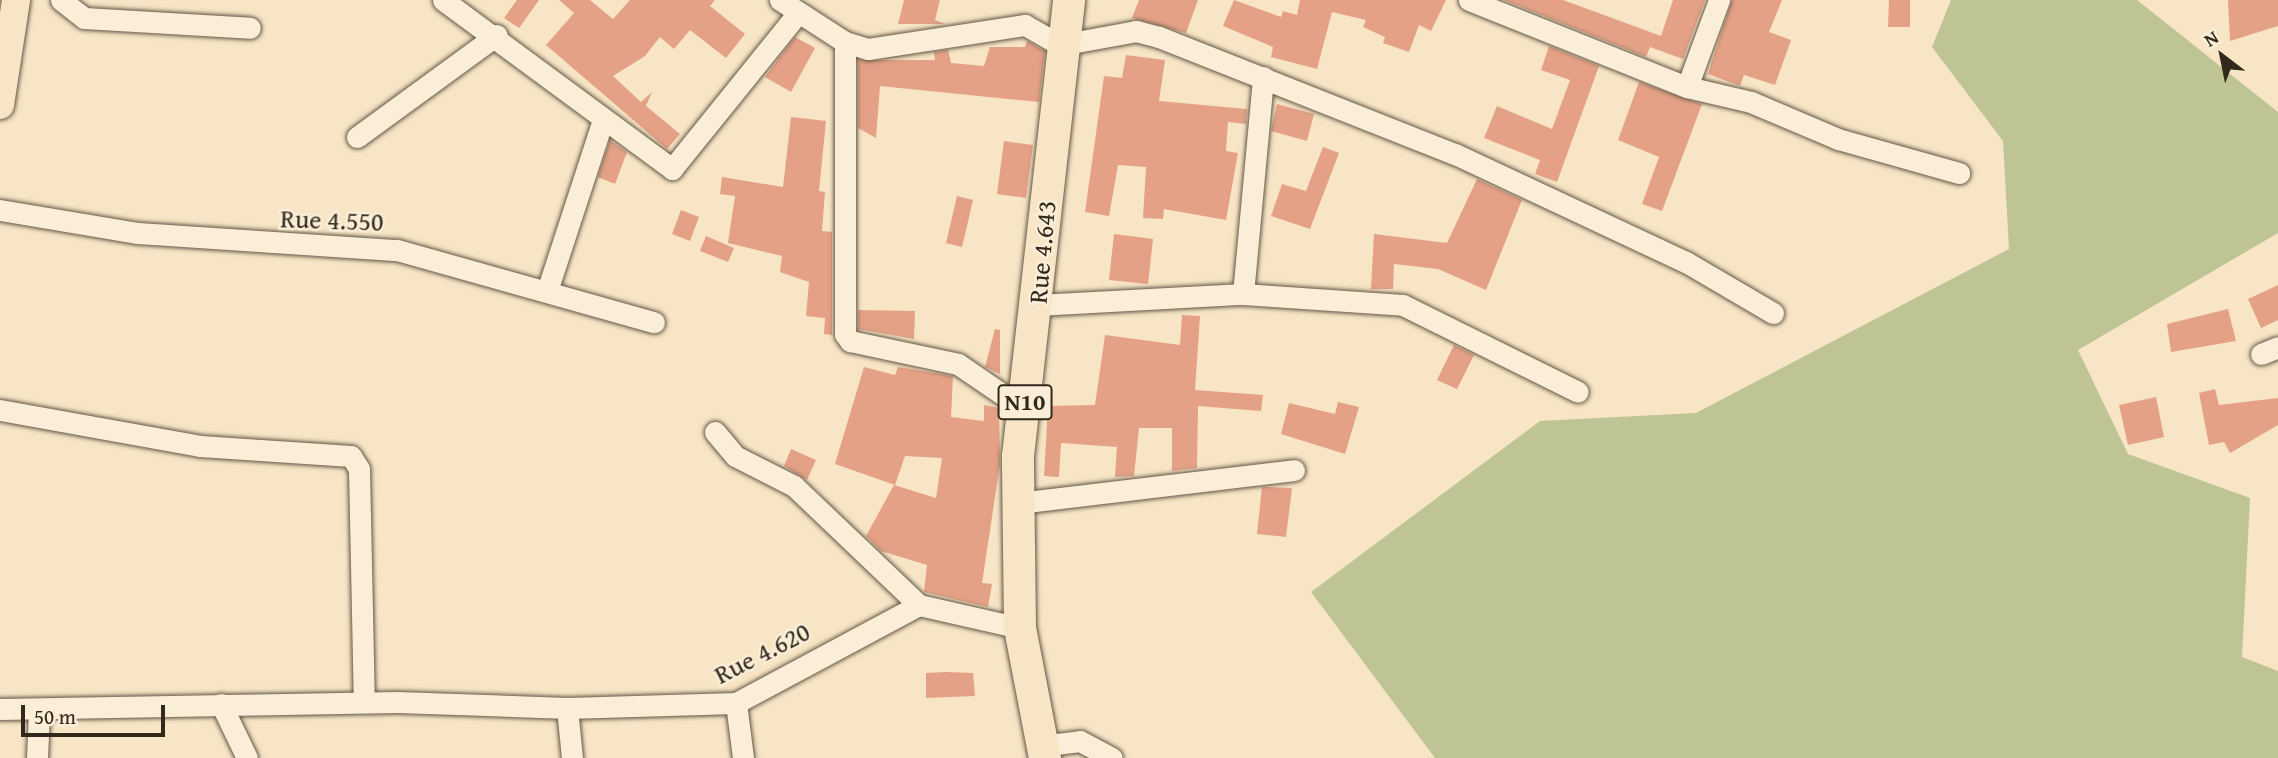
<!DOCTYPE html>
<style>
body{margin:0}
#map{position:relative;width:2278px;height:758px;overflow:hidden;background:#f7e5c5;font-family:"Gentium Book Plus",serif}
div>[style]{position:absolute}
.green>*{inset:0;background:#bec494}
.building>*{inset:0;background:#e4a186}
.roads{filter:drop-shadow(0 0 2px #635746) drop-shadow(0 0 2px #635746)}
.minor>*{height:21px;margin:-10.5px;padding:0 10.5px;transform-origin:10.5px;border-radius:10.5px;background:#faeed9}
.major>*{height:28px;margin:-14px;padding:0 14px;transform-origin:14px;border-radius:14px;background:#f7e5c5}
.highway>*{height:32px;margin:-16px;padding:0 16px;transform-origin:16px;border-radius:16px;background:#f7e5c5}
span{translate:-50% -50%;white-space:nowrap;text-align:center;line-height:1.15;-webkit-text-stroke:5px #faeed9;paint-order:stroke}
.shield-label span{padding:2px 5px;background:#faeed9;border:2px solid;border-radius:5px;-webkit-text-stroke-width:0}
.shield-label{font-size:24px;color:#32281c;font-weight:700}
.street-label{font-size:26px;color:#32281c}
.north{position:absolute;left:2187px;top:21px;width:70px;height:70px;-webkit-text-stroke:5px #faeed9;paint-order:stroke;rotate:328deg;font-size:19px;font-weight:700;line-height:28px;text-align:center;color:#32281c}
.north::after{content:'';display:block;margin:auto;width:24px;height:32px;background:#32281c;clip-path:polygon(50% 0,100% 100%,50% 72%,0 100%)}
.scale{position:absolute;left:21px;top:705px;width:144px;height:32px;box-sizing:border-box;border:4px solid #32281c;border-top:0;padding-left:9px;font-size:21px;line-height:24px;white-space:nowrap;color:#32281c;-webkit-text-stroke:5px #faeed9;paint-order:stroke}
</style>
<div id="map">
<div class="green">
<i style="clip-path:polygon(1951px 0,2137px 0,2278px 112px,2278px 233px,2078px 350px,2128px 454px,2250px 498px,2242px 657px,2278px 671px,2278px 758px,1435px 758px,1311px 592px,1540px 421px,1696px 413px,2009px 249px,2003px 141px,1932px 47px)"></i>
</div>
<div class="building">
<i style="clip-path:polygon(517px 0,539px 0,519px 28px,504px 18px)"></i>
<i style="clip-path:polygon(559px 0,590px 0,613px 19px,630px 0,715px 0,710px 6px,745px 34px,726px 58px,690px 30px,674px 49px,660px 37px,645px 56px,613px 76px,641px 102px,652px 92px,646px 106px,680px 134px,667px 149px,546px 45px,574px 13px)"></i>
<i style="clip-path:polygon(904px 0,940px 0,935px 20px,945px 24px,898px 24px)"></i>
<i style="clip-path:polygon(1139px 0,1198px 0,1186px 33px,1132px 18px)"></i>
<i style="clip-path:polygon(1234px 0,1281px 17px,1283px 11px,1297px 15px,1300px 0,1446px 0,1431px 31px,1419px 25px,1409px 52px,1383px 43px,1385px 37px,1363px 27px,1366px 20px,1332px 12px,1317px 69px,1271px 57px,1273px 47px,1223px 26px)"></i>
<i style="clip-path:polygon(1504px 0,1563px 0,1661px 36px,1673px 0,1705px 0,1683px 59px,1650px 47px,1646px 57px)"></i>
<i style="clip-path:polygon(1732px 0,1782px 0,1769px 32px,1791px 40px,1775px 85px,1744px 75px,1740px 86px,1708px 74px)"></i>
<i style="clip-path:polygon(1889px 0,1910px 0,1910px 27px,1888px 27px)"></i>
<i style="clip-path:polygon(2228px 0,2278px 0,2278px 26px,2230px 41px)"></i>
<i style="clip-path:polygon(795px 37px,815px 48px,791px 92px,765px 77px)"></i>
<i style="clip-path:polygon(1027px 41px,1045px 51px,1039px 102px,880px 86px,876px 138px,858px 128px,858px 60px,935px 60px,934px 52px,948px 50px,951px 63px,984px 66px,990px 47px,1025px 47px)"></i>
<i style="clip-path:polygon(1549px 46px,1599px 66px,1557px 182px,1535px 174px,1540px 160px,1484px 138px,1497px 106px,1552px 129px,1570px 80px,1541px 70px)"></i>
<i style="clip-path:polygon(1126px 55px,1165px 60px,1159px 101px,1247px 109px,1246px 124px,1228px 122px,1226px 151px,1238px 153px,1226px 220px,1164px 209px,1163px 219px,1143px 218px,1146px 167px,1118px 165px,1109px 216px,1085px 212px,1104px 76px,1122px 78px)"></i>
<i style="clip-path:polygon(1639px 82px,1702px 104px,1662px 211px,1642px 204px,1659px 157px,1618px 140px)"></i>
<i style="clip-path:polygon(1277px 104px,1314px 114px,1307px 141px,1271px 131px)"></i>
<i style="clip-path:polygon(791px 117px,826px 121px,819px 191px,825px 192px,822px 231px,832px 232px,832px 335px,824px 334px,825px 318px,806px 316px,809px 282px,780px 272px,782px 256px,728px 243px,735px 196px,720px 194px,722px 177px,783px 187px)"></i>
<i style="clip-path:polygon(610px 140px,627px 152px,615px 184px,598px 177px)"></i>
<i style="clip-path:polygon(1004px 141px,1033px 145px,1026px 198px,997px 194px)"></i>
<i style="clip-path:polygon(1323px 147px,1339px 153px,1310px 229px,1271px 216px,1282px 184px,1306px 191px)"></i>
<i style="clip-path:polygon(1477px 179px,1522px 200px,1486px 290px,1438px 269px,1394px 264px,1393px 289px,1371px 289px,1374px 234px,1447px 243px)"></i>
<i style="clip-path:polygon(957px 196px,973px 200px,962px 247px,946px 243px)"></i>
<i style="clip-path:polygon(681px 210px,699px 217px,690px 241px,672px 234px)"></i>
<i style="clip-path:polygon(1114px 234px,1153px 239px,1148px 284px,1109px 280px)"></i>
<i style="clip-path:polygon(706px 236px,734px 248px,728px 262px,700px 251px)"></i>
<i style="clip-path:polygon(2278px 285px,2278px 320px,2261px 328px,2248px 299px)"></i>
<i style="clip-path:polygon(2228px 309px,2236px 341px,2171px 352px,2167px 324px)"></i>
<i style="clip-path:polygon(858px 310px,915px 311px,914px 339px,858px 329px)"></i>
<i style="clip-path:polygon(1182px 315px,1200px 316px,1195px 390px,1263px 395px,1261px 411px,1198px 406px,1197px 468px,1172px 471px,1172px 428px,1139px 428px,1134px 476px,1115px 477px,1117px 447px,1061px 443px,1059px 477px,1044px 476px,1048px 406px,1095px 405px,1105px 335px,1180px 345px)"></i>
<i style="clip-path:polygon(995px 329px,1000px 330px,1000px 374px,985px 367px)"></i>
<i style="clip-path:polygon(1454px 345px,1474px 355px,1457px 389px,1437px 380px)"></i>
<i style="clip-path:polygon(864px 367px,895px 375px,898px 367px,953px 376px,951px 417px,984px 421px,984px 405px,999px 408px,1000px 464px,982px 583px,992px 584px,988px 607px,924px 592px,927px 565px,881px 551px,866px 536px,894px 485px,936px 498px,942px 458px,905px 456px,895px 485px,835px 464px)"></i>
<i style="clip-path:polygon(2215px 389px,2219px 405px,2278px 398px,2278px 425px,2230px 453px,2224px 442px,2209px 445px,2199px 393px)"></i>
<i style="clip-path:polygon(2156px 397px,2164px 437px,2128px 445px,2119px 405px)"></i>
<i style="clip-path:polygon(1338px 402px,1359px 407px,1345px 454px,1281px 434px,1289px 403px,1335px 414px)"></i>
<i style="clip-path:polygon(791px 449px,816px 460px,807px 480px,784px 466px)"></i>
<i style="clip-path:polygon(1262px 487px,1292px 488px,1286px 537px,1257px 534px)"></i>
<i style="clip-path:polygon(946px 672px,973px 673px,975px 696px,926px 698px,926px 673px)"></i>
</div>
<div class="roads">
<div class="minor">
<i style="left:61px;top:0;width:29px;rotate:38deg"></i>
<i style="left:84px;top:18px;width:166px;rotate:3.4deg"></i>
<i style="left:443px;top:0;width:285px;rotate:36.4deg"></i>
<i style="left:672px;top:169px;width:199px;rotate:-51.1deg"></i>
<i style="left:780px;top:0;width:77px;rotate:32.9deg"></i>
<i style="left:845px;top:42px;width:24px;rotate:17deg"></i>
<i style="left:868px;top:49px;width:159px;rotate:-8.7deg"></i>
<i style="left:1025px;top:25px;width:40px;rotate:29.7deg"></i>
<i style="left:1060px;top:45px;width:77px;rotate:-10.4deg"></i>
<i style="left:1136px;top:31px;width:24px;rotate:15deg"></i>
<i style="left:1159px;top:37px;width:318px;rotate:21.6deg"></i>
<i style="left:1455px;top:154px;width:255px;rotate:25.1deg"></i>
<i style="left:1686px;top:262px;width:101px;rotate:30.4deg"></i>
<i style="left:1469px;top:0;width:235px;rotate:21.8deg"></i>
<i style="left:1687px;top:87px;width:66px;rotate:13.2deg"></i>
<i style="left:1751px;top:102px;width:95px;rotate:23deg"></i>
<i style="left:1838px;top:139px;width:126px;rotate:15.7deg"></i>
<i style="left:845px;top:42px;width:292px;rotate:90deg"></i>
<i style="left:845px;top:334px;width:9px;rotate:54deg"></i>
<i style="left:850px;top:341px;width:110px;rotate:12deg"></i>
<i style="left:958px;top:364px;width:80px;rotate:34.3deg"></i>
<i style="left:1687px;top:87px;width:93px;rotate:-69.8deg"></i>
<i style="left:357px;top:137px;width:173px;rotate:-36.1deg"></i>
<i style="left:0;top:210px;width:140px;rotate:9.5deg"></i>
<i style="left:138px;top:233px;width:260px;rotate:3.8deg"></i>
<i style="left:397px;top:250px;width:267px;rotate:15.7deg"></i>
<i style="left:548px;top:288px;width:174px;rotate:-71.9deg"></i>
<i style="left:1243px;top:294px;width:160px;rotate:3.9deg"></i>
<i style="left:1403px;top:305px;width:195px;rotate:26.4deg"></i>
<i style="left:1037px;top:305px;width:206px;rotate:-3.1deg"></i>
<i style="left:1243px;top:294px;width:218px;rotate:-84.7deg"></i>
<i style="left:2261px;top:354px;width:18px;rotate:-22deg"></i>
<i style="left:0;top:410px;width:203px;rotate:10.2deg"></i>
<i style="left:200px;top:446px;width:151px;rotate:3.8deg"></i>
<i style="left:351px;top:456px;width:15px;rotate:58deg"></i>
<i style="left:359px;top:469px;width:233px;rotate:88.8deg"></i>
<i style="left:715px;top:432px;width:31px;rotate:50deg"></i>
<i style="left:735px;top:456px;width:66px;rotate:27deg"></i>
<i style="left:794px;top:486px;width:173px;rotate:43.6deg"></i>
<i style="left:1018px;top:503px;width:278px;rotate:-6.8deg"></i>
<i style="left:736px;top:703px;width:55px;rotate:82.7deg"></i>
<i style="left:221px;top:704px;width:60px;rotate:64.3deg"></i>
<i style="left:0;top:709px;width:397px;rotate:-1deg"></i>
<i style="left:397px;top:702px;width:170px;rotate:2deg"></i>
<i style="left:1040px;top:746px;width:40px;rotate:-7.1deg"></i>
<i style="left:1080px;top:741px;width:36px;rotate:28deg"></i>
<i style="left:37px;top:758px;width:45px;rotate:-87.5deg"></i>
<i style="left:572px;top:758px;width:50px;rotate:-95.7deg"></i>
<i style="left:567px;top:708px;width:169px;rotate:-1.7deg"></i>
<i style="left:736px;top:703px;width:208px;rotate:-28.2deg"></i>
<i style="left:919px;top:605px;width:104px;rotate:12.8deg"></i>
</div>
<div class="major">
<i style="left:0;top:105px;width:106px;rotate:-81.3deg"></i>
</div>
<div class="highway">
<i style="left:1045px;top:758px;width:132px;rotate:-100.9deg"></i>
<i style="left:1020px;top:628px;width:172px;rotate:-90.7deg"></i>
<i style="left:1018px;top:456px;width:459px;rotate:-83.6deg"></i>
</div>
</div>
<div class="shield-label">
<span style="left:1025px;top:402px">N10</span>
</div>
<div class="street-label">
<span style="left:332px;top:220px;rotate:2deg">Rue 4.550</span>
<span style="left:1042px;top:252px;rotate:-85deg">Rue 4.643</span>
<span style="left:762px;top:653px;rotate:-27deg">Rue 4.620</span>
</div>
<div class="north">N</div>
<div class="scale">50 m</div>
</div>
